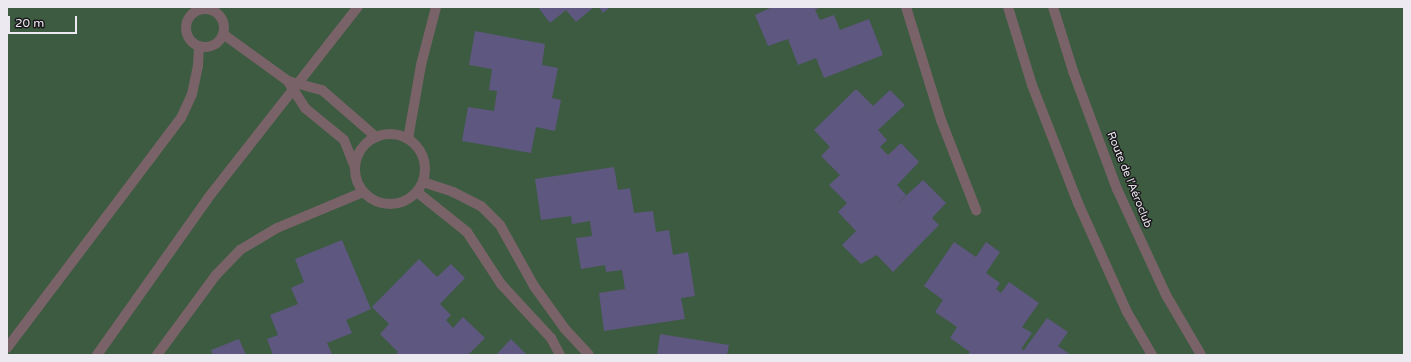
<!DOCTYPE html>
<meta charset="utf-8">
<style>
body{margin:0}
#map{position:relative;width:1411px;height:362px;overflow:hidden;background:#323038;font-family:"Varela Round",sans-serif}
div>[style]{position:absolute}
.green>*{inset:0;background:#3c5b40}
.building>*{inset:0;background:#5e5780}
.street>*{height:10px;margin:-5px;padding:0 5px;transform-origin:5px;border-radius:5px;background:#796368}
.street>.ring{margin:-5px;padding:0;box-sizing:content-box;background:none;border:10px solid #796368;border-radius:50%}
span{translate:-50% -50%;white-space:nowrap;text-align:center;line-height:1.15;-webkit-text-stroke:3px #1a181c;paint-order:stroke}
.street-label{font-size:11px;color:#eceaf0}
.frame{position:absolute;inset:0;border:8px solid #eceaf0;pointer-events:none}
.scale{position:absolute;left:8px;top:16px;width:69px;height:18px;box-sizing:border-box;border:2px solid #eceaf0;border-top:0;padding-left:5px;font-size:12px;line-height:14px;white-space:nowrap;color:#eceaf0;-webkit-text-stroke:3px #1a181c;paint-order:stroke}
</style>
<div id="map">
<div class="green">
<i style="clip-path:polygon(7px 7px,1404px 7px,1404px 355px,7px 355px)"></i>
</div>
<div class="building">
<i style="clip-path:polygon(538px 7px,594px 7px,576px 22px,566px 10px,550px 23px)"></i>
<i style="clip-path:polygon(599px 7px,610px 7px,603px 13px)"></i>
<i style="clip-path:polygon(772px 7px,821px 7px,815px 10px,820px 20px,834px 15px,840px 30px,869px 19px,883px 55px,824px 78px,816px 58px,798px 65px,788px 39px,768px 46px,755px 15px)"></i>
<i style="clip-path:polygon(475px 31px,545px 44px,542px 65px,558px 68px,552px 98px,561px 100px,555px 131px,536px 127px,531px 153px,462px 141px,468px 107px,494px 111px,497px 91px,489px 90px,492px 69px,469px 65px)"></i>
<i style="clip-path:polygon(856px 89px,873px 106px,890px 90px,905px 105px,878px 130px,887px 140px,880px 147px,888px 155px,901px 143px,919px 162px,897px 185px,906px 195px,895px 206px,923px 180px,946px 203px,932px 218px,939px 225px,893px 272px,877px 255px,861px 264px,842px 245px,856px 231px,838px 212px,847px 203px,829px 185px,840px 175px,821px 156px,830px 147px,814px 130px)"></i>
<i style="clip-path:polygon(614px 167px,618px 190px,630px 188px,634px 213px,653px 211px,656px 232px,669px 230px,673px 255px,688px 252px,695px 296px,681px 298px,685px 319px,604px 331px,599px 293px,625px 289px,622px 270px,606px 272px,605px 265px,581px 269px,576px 238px,592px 236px,590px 221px,572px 224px,571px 216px,541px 220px,535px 179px)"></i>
<i style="clip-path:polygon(342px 240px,371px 309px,346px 320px,352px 333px,327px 343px,332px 354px,273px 355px,267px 339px,278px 335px,270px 315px,298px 304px,291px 288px,304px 282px,295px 259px)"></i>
<i style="clip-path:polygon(954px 242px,976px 257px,986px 242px,1000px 252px,986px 273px,1000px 283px,996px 289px,1001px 293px,1009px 282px,1039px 303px,1022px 327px,1032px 333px,1021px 349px,1024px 350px,1047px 318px,1068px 332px,1058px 346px,1071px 355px,967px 355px,970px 352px,950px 338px,957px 327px,935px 312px,943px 300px,924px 286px)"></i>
<i style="clip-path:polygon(419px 259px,437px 277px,451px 264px,465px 278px,440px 304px,451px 315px,446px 320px,453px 328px,463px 317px,485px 338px,468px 355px,395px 355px,398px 352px,380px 334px,389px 324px,372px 307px)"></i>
<i style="clip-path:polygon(660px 334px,729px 345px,727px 355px,657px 355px)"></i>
<i style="clip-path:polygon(239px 339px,246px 355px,213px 355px,211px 350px)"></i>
<i style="clip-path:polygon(511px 339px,527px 355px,496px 355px)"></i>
</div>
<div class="street">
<i style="left:906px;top:7px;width:118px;rotate:72.8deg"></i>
<i style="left:941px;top:120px;width:97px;rotate:68.7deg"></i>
<i style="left:1008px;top:7px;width:82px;rotate:72.9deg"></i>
<i style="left:1032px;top:85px;width:127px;rotate:68.7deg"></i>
<i style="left:1078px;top:203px;width:120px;rotate:65.8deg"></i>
<i style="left:1127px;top:312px;width:50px;rotate:59.8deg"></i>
<i style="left:1053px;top:7px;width:67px;rotate:72.6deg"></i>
<i style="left:1073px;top:71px;width:126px;rotate:69.6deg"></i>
<i style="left:1117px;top:189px;width:117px;rotate:65.2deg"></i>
<i style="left:1166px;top:295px;width:69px;rotate:59.7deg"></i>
<i class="ring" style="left:186px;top:9px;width:28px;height:28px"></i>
<i style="left:223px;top:34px;width:80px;rotate:35.9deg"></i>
<i style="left:288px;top:81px;width:35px;rotate:15deg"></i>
<i style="left:322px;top:90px;width:72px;rotate:41deg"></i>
<i style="left:289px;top:83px;width:30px;rotate:57deg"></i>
<i style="left:305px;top:108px;width:50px;rotate:39.4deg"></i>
<i style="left:344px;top:140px;width:29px;rotate:68deg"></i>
<i class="ring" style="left:355px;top:134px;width:60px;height:60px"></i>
<i style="left:408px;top:139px;width:75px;rotate:-80deg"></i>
<i style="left:421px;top:65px;width:60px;rotate:-75.5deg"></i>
<i style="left:423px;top:182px;width:32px;rotate:18deg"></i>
<i style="left:453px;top:192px;width:31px;rotate:27deg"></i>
<i style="left:481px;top:206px;width:27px;rotate:45deg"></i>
<i style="left:500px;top:225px;width:70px;rotate:60.9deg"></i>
<i style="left:534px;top:286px;width:53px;rotate:54.2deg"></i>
<i style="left:565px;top:329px;width:35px;rotate:47deg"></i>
<i style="left:417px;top:192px;width:64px;rotate:38.7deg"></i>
<i style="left:467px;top:232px;width:62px;rotate:56.8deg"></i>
<i style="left:501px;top:284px;width:74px;rotate:47.2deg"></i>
<i style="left:551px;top:338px;width:19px;rotate:62deg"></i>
<i style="left:7px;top:348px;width:288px;rotate:-52.9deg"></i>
<i style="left:181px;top:118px;width:26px;rotate:-65deg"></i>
<i style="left:192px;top:94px;width:29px;rotate:-78deg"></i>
<i style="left:198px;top:66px;width:20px;rotate:-87deg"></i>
<i style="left:97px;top:355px;width:192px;rotate:-54.7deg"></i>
<i style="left:208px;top:198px;width:243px;rotate:-51.9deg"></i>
<i style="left:157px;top:355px;width:99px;rotate:-53.6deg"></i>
<i style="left:216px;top:275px;width:35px;rotate:-46deg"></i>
<i style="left:240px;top:250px;width:43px;rotate:-30.7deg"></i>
<i style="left:277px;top:228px;width:93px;rotate:-22.7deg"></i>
</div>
<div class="street-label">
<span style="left:1129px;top:180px;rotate:68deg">Route de l’Aéroclub</span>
</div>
<div class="frame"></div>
<div class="scale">20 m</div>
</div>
